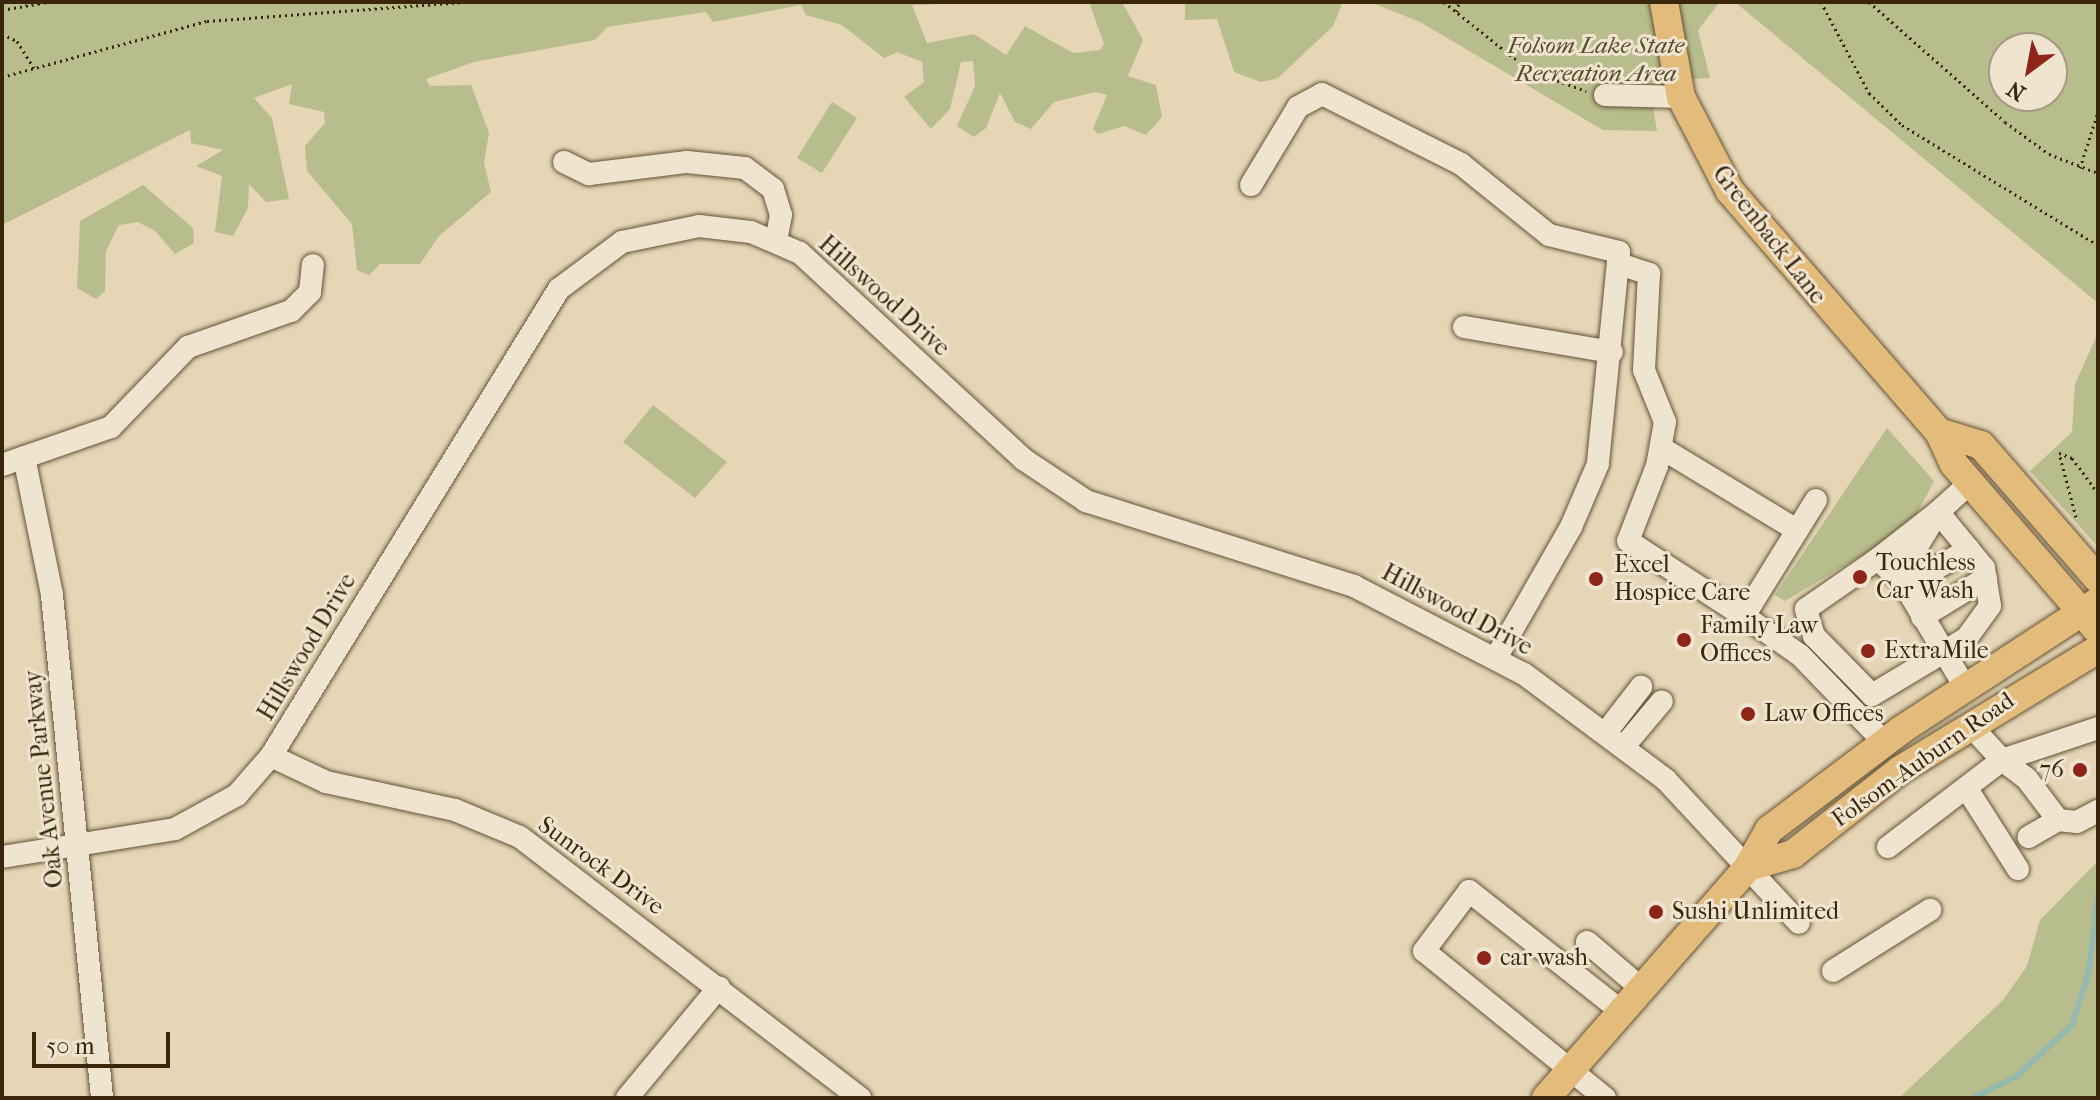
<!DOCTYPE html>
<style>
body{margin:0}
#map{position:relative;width:2100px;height:1100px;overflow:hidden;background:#e6d6b6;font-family:"IM FELL French Canon",serif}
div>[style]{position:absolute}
.green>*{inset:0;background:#b7bd8c}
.stream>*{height:6px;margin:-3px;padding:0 3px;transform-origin:3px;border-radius:3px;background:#96b9ae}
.path>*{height:3px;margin-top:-1.5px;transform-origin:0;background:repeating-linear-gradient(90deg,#3a270b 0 2px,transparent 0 6px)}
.roads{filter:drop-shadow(0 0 2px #655336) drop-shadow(0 0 2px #655336)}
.minor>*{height:22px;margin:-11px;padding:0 11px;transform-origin:11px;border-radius:11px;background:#efe4d0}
.major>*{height:28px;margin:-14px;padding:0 14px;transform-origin:14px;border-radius:14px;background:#e3bb7b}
.dots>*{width:22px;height:22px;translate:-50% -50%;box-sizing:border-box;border:4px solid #efe4d0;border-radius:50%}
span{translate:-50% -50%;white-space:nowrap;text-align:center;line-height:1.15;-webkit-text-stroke:6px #efe4d0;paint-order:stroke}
.park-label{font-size:24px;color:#594c2b;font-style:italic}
.street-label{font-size:24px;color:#3a270b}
.poi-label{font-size:24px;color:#3a270b}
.left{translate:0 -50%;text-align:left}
.right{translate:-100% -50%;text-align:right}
.frame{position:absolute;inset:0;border:4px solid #3a270b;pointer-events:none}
.north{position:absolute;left:1988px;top:32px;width:80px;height:80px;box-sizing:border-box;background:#efe4d0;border:2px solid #a79881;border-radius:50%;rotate:212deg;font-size:22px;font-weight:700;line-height:32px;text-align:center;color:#3a270b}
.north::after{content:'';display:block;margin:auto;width:28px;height:36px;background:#8f2418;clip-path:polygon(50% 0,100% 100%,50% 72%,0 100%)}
.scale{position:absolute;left:32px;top:1032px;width:138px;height:36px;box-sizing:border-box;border:4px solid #3a270b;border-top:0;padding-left:10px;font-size:24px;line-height:28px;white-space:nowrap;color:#3a270b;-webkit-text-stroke:6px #efe4d0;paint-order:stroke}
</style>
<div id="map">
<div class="green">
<i style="clip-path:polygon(2px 2px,999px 2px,912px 5px,927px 43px,974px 34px,1006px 55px,1025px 26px,1073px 53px,1100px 50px,1104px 44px,1089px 2px,1122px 2px,1143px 40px,1128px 76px,1156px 85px,1162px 117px,1146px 135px,1124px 126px,1098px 134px,1093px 129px,1107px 95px,1095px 92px,1054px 102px,1031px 129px,1015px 122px,1000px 93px,986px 128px,974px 137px,957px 126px,975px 86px,973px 61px,961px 62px,950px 109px,931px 129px,904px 97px,924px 82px,922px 62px,897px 52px,884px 58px,842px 25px,806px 15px,801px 5px,713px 22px,706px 12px,607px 27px,595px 40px,474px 62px,426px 79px,430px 86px,471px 85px,489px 133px,484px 163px,491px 192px,439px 236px,420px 264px,380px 264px,369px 275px,357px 270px,352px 224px,307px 171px,305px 146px,325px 123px,324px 112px,289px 104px,292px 84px,254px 98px,272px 118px,289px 199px,266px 202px,249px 184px,248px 208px,233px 236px,215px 232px,222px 176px,196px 166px,223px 150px,191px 143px,190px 130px,2px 225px)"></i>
<i style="clip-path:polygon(1185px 2px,1343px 2px,1333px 26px,1278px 78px,1261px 82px,1234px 72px,1217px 19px,1185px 20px)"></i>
<i style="clip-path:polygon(1370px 2px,1720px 2px,1698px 30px,1710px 78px,1649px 82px,1657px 131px,1603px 130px,1420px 22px)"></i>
<i style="clip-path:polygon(evenodd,1735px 2px,2098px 2px,2098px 303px,1735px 2px,2004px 48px,2052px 48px,2052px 96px,2004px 96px,2004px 48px)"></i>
<i style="clip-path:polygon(832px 102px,857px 118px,822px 173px,797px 158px)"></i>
<i style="clip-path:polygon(143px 185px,193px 228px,194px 243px,175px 254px,155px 231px,138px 222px,119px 225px,106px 251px,105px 291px,96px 299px,77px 288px,80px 221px)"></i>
<i style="clip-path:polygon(2098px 333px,2098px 547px,2030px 471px,2072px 432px,2075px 384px)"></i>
<i style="clip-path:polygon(653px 405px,727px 462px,695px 498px,623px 442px)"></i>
<i style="clip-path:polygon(1887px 428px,1934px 481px,1910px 527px,1785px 601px,1775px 595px)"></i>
<i style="clip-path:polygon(2098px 861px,2098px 1098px,1899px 1098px,2003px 1000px,2027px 966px,2040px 920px)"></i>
</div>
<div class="stream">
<i style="left:1973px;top:1098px;width:49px;rotate:-26.6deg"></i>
<i style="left:2017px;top:1076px;width:75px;rotate:-42.8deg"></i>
<i style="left:2072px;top:1025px;width:57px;rotate:-72.5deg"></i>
<i style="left:2089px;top:971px;width:78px;rotate:-83.3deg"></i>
</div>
<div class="path">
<i style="left:1444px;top:2px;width:109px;rotate:38.7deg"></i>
<i style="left:1529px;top:70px;width:61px;rotate:20.2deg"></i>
<i style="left:1821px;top:2px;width:103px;rotate:62.2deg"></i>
<i style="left:1869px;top:93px;width:46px;rotate:44.1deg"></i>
<i style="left:1902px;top:125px;width:230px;rotate:31.5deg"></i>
<i style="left:1869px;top:2px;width:181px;rotate:41.4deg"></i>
<i style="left:2005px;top:122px;width:54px;rotate:36deg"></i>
<i style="left:2049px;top:154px;width:53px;rotate:21.2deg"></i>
<i style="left:2px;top:10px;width:46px;rotate:-10.1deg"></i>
<i style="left:1457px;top:12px;width:10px;rotate:-79deg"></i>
<i style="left:2px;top:34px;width:17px;rotate:25deg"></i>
<i style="left:17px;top:41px;width:32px;rotate:58deg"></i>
<i style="left:2px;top:77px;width:213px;rotate:-15.3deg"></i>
<i style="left:207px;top:21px;width:258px;rotate:-4.2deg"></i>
<i style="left:2080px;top:168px;width:59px;rotate:-72.2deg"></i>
<i style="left:2098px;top:391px;width:58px;rotate:90deg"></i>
<i style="left:2076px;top:517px;width:66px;rotate:-104.9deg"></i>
<i style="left:2059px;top:453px;width:14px;rotate:21deg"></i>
<i style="left:2072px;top:458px;width:44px;rotate:53.4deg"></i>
</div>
<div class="roads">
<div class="minor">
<i style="left:1605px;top:95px;width:76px;rotate:1.5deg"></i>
<i style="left:564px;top:162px;width:28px;rotate:26deg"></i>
<i style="left:589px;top:174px;width:99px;rotate:-7deg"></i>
<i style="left:687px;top:162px;width:58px;rotate:5.9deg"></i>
<i style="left:745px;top:168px;width:35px;rotate:37deg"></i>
<i style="left:773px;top:189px;width:27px;rotate:73deg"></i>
<i style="left:781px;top:215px;width:26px;rotate:101deg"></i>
<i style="left:1251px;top:185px;width:91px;rotate:-58.9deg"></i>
<i style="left:1298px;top:107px;width:27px;rotate:-28deg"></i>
<i style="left:1322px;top:94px;width:156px;rotate:26.7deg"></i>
<i style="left:1461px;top:164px;width:113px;rotate:38.9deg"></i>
<i style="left:1549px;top:235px;width:72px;rotate:13.7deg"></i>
<i style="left:1619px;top:252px;width:213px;rotate:95.7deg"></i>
<i style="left:1598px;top:464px;width:69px;rotate:113.2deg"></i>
<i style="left:1571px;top:527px;width:151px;rotate:119.8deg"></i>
<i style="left:1619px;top:264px;width:32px;rotate:18deg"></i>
<i style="left:1649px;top:274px;width:96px;rotate:93deg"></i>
<i style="left:1644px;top:370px;width:56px;rotate:68deg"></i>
<i style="left:1665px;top:422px;width:45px;rotate:100.3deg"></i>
<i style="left:1657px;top:466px;width:80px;rotate:111.1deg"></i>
<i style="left:1628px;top:541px;width:138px;rotate:32.9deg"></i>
<i style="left:1464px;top:327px;width:150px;rotate:9.6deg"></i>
<i style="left:1663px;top:449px;width:157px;rotate:31.2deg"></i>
<i style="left:24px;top:457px;width:141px;rotate:78.5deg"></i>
<i style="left:52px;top:595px;width:505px;rotate:84.32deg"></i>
<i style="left:2px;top:465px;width:115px;rotate:-19.2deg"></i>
<i style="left:111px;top:427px;width:111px;rotate:-46.1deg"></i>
<i style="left:188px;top:347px;width:109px;rotate:-19.3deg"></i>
<i style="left:291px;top:311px;width:27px;rotate:-45deg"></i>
<i style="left:310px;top:292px;width:27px;rotate:-84deg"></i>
<i style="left:1816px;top:500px;width:137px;rotate:121.8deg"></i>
<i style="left:1744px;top:616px;width:68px;rotate:34.9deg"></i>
<i style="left:1800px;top:655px;width:121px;rotate:46deg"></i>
<i style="left:1878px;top:559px;width:76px;rotate:-38.1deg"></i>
<i style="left:1938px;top:512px;width:72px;rotate:50.6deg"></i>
<i style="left:1984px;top:568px;width:38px;rotate:81deg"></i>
<i style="left:1990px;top:606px;width:39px;rotate:126deg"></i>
<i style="left:1967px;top:638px;width:111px;rotate:149deg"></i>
<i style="left:1872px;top:695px;width:83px;rotate:-134.5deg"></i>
<i style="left:1814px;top:636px;width:28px;rotate:-107deg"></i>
<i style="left:1806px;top:609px;width:88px;rotate:-34.8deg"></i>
<i style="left:1878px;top:559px;width:29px;rotate:44deg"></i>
<i style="left:1904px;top:587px;width:75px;rotate:-30.3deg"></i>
<i style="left:1922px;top:617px;width:75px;rotate:-31.4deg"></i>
<i style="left:1965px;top:687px;width:129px;rotate:-120.7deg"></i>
<i style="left:1899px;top:576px;width:75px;rotate:-58.6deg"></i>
<i style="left:1938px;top:512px;width:43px;rotate:-42.2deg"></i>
<i style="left:1607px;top:731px;width:56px;rotate:-52.3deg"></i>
<i style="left:1625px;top:745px;width:57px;rotate:-49.9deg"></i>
<i style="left:271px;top:756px;width:61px;rotate:25.3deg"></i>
<i style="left:326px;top:782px;width:132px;rotate:12.2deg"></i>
<i style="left:455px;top:810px;width:70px;rotate:22.6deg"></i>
<i style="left:520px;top:837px;width:429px;rotate:37.5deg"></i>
<i style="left:2002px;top:760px;width:31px;rotate:37deg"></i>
<i style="left:2027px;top:779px;width:51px;rotate:52.9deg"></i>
<i style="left:2058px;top:820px;width:34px;rotate:150deg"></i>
<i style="left:2002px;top:760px;width:101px;rotate:-18.4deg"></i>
<i style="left:1967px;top:789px;width:95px;rotate:57.5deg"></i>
<i style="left:2058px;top:820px;width:19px;rotate:6deg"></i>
<i style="left:2077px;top:822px;width:24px;rotate:-28deg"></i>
<i style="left:1888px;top:847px;width:143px;rotate:-37.3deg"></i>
<i style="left:2002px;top:760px;width:46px;rotate:-132.4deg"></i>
<i style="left:2px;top:857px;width:175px;rotate:-9.2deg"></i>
<i style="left:175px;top:829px;width:71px;rotate:-28.7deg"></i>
<i style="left:237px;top:795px;width:52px;rotate:-48.9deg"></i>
<i style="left:271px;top:756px;width:549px;rotate:-58.34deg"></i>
<i style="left:559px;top:289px;width:79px;rotate:-36.7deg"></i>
<i style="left:622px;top:242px;width:79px;rotate:-11.7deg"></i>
<i style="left:699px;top:226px;width:52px;rotate:6.6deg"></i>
<i style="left:751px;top:232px;width:53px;rotate:23.2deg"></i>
<i style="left:800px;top:253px;width:304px;rotate:42.7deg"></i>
<i style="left:1023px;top:459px;width:76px;rotate:33.7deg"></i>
<i style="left:1086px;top:501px;width:281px;rotate:17.6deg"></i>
<i style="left:1354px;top:586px;width:191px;rotate:27.4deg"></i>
<i style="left:1524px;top:674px;width:177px;rotate:36.7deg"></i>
<i style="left:1666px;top:780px;width:195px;rotate:47.1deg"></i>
<i style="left:1587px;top:942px;width:71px;rotate:40.4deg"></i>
<i style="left:1833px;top:971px;width:115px;rotate:-32.2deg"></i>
<i style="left:627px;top:1098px;width:144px;rotate:-50.3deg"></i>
<i style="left:1605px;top:1098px;width:233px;rotate:-140.9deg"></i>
<i style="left:1424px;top:951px;width:75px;rotate:-53.1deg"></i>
<i style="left:1469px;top:891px;width:194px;rotate:38.3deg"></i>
</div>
<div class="major">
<i style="left:1664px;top:2px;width:97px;rotate:79.9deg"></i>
<i style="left:1681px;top:97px;width:106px;rotate:62.5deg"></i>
<i style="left:1730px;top:191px;width:319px;rotate:49.1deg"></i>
<i style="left:1939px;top:432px;width:35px;rotate:65deg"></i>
<i style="left:1954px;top:464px;width:221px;rotate:49.2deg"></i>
<i style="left:1939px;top:432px;width:44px;rotate:17.2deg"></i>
<i style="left:1981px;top:445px;width:178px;rotate:48.9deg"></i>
<i style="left:1748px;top:867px;width:47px;rotate:-16.1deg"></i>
<i style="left:1793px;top:854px;width:136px;rotate:-38.1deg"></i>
<i style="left:1900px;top:770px;width:232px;rotate:-31.4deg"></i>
<i style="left:1546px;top:1098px;width:307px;rotate:-48.8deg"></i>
<i style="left:1748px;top:867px;width:43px;rotate:-60.4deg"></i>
<i style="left:1769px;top:830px;width:166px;rotate:-37.1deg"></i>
<i style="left:1901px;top:730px;width:234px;rotate:-33.1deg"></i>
</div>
</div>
<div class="dots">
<i style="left:1860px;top:577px;background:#8f2418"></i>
<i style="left:1596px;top:579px;background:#8f2418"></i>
<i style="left:1684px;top:640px;background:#8f2418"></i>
<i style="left:1868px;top:651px;background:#8f2418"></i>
<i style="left:1748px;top:714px;background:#8f2418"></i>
<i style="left:2080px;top:770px;background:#8f2418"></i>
<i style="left:1656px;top:912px;background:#8f2418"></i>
<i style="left:1484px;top:958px;background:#8f2418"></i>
</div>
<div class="park-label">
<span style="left:1596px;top:60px">Folsom Lake State<br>Recreation Area</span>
</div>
<div class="street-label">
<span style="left:1769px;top:235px;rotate:52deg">Greenback Lane</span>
<span style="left:884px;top:296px;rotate:42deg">Hillswood Drive</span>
<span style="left:1457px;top:610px;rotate:28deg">Hillswood Drive</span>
<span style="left:307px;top:647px;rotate:-59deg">Hillswood Drive</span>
<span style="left:1923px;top:760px;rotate:-35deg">Folsom-Auburn Road</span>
<span style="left:44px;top:779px;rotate:-96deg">Oak Avenue Parkway</span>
<span style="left:601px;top:866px;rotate:36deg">Sunrock Drive</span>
</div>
<div class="poi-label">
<span class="left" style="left:1876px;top:577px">Touchless<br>Car Wash</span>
<span class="left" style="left:1614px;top:579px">Excel<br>Hospice Care</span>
<span class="left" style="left:1700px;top:640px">Family Law<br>Offices</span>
<span class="left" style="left:1884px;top:651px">ExtraMile</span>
<span class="left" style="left:1764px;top:714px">Law Offices</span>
<span class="right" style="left:2064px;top:770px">76</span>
<span class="left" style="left:1672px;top:912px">Sushi Unlimited</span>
<span class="left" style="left:1500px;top:958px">car wash</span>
</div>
<div class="frame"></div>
<div class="north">N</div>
<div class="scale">50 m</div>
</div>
